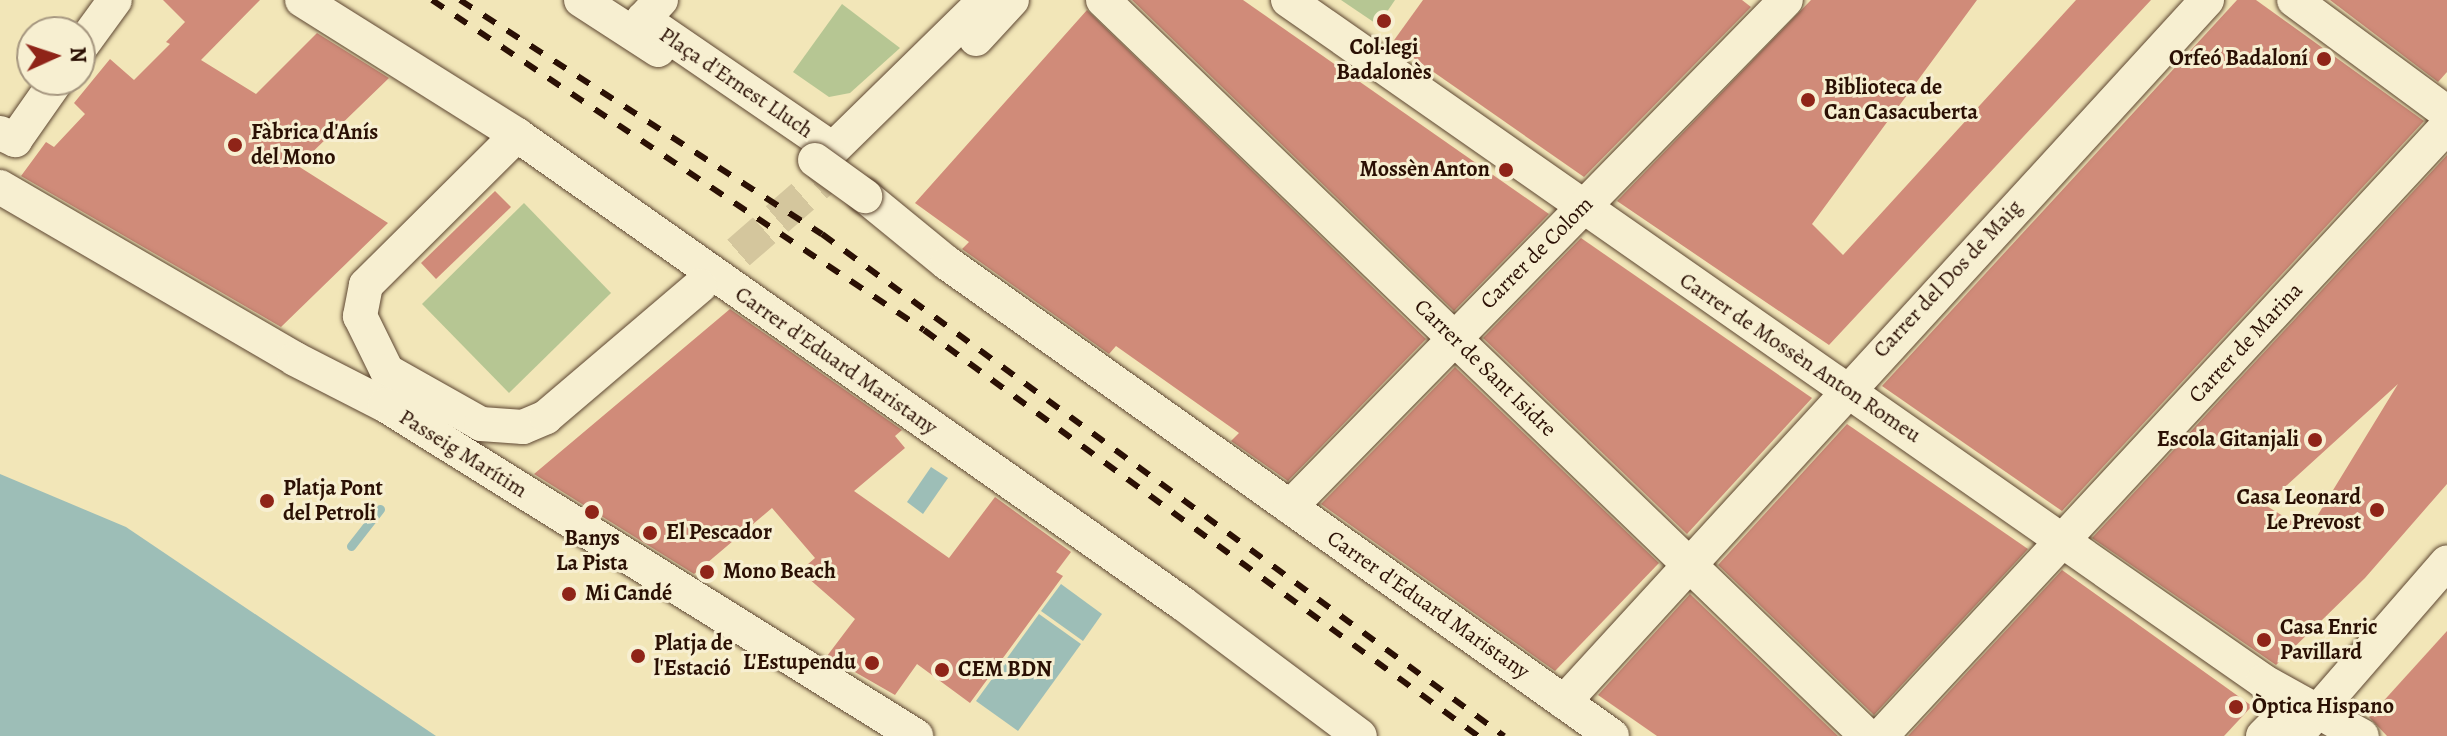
<!DOCTYPE html>
<meta charset="utf-8">
<style>
body{margin:0}
#map{position:relative;width:2447px;height:736px;overflow:hidden;background:#f2e6b8;font-family:Alegreya,serif}
div>[style]{position:absolute}
.green>*{inset:0;background:#b6c693}
.water>*{inset:0;background:#9dbeb7}
.stream>*{height:9px;margin:-4.5px;padding:0 4.5px;transform-origin:4.5px;border-radius:4.5px;background:#9dbeb7}
.building>*{inset:0;background:#d08b79}
.street-tunnel>*{height:34px;margin-top:-17px;transform-origin:0;background:repeating-linear-gradient(90deg,#d4c69d 0 34px,transparent 0 51px)}
.roads{filter:drop-shadow(0 0 2px #5d4631) drop-shadow(0 0 2px #5d4631)}
.street>*{height:34px;margin:-17px;padding:0 17px;transform-origin:17px;border-radius:17px;background:#f7efd1}
.rail>*{height:6px;margin-top:-3px;transform-origin:0;background:repeating-linear-gradient(90deg,#2b1004 0 14px,transparent 0 28px)}
.bridges{filter:drop-shadow(0 0 2px #5d4631) drop-shadow(0 0 2px #5d4631)}
.street-bridge>*{height:34px;margin:-17px;padding:0 17px;transform-origin:17px;border-radius:17px;background:#f7efd1}
.dots>*{width:22px;height:22px;translate:-50% -50%;box-sizing:border-box;border:4px solid #f7efd1;border-radius:50%}
span{translate:-50% -50%;white-space:nowrap;text-align:center;line-height:1.15;-webkit-text-stroke:6px #f7efd1;paint-order:stroke}
.poi-label{font-size:22px;color:#2b1004;font-weight:700}
.right{translate:-100% -50%;text-align:right}
.left{translate:0 -50%;text-align:left}
.street-label{font-size:22px;color:#2b1004}
.north{position:absolute;left:16px;top:16px;width:80px;height:80px;box-sizing:border-box;background:#f7efd1;border:2px solid #a5967f;border-radius:50%;rotate:87deg;font-size:22px;font-weight:700;line-height:32px;text-align:center;color:#2b1004}
.north::after{content:'';display:block;margin:auto;width:28px;height:36px;background:#8f2418;clip-path:polygon(50% 0,100% 100%,50% 72%,0 100%)}
</style>
<div id="map">
<div class="green">
<i style="clip-path:polygon(1341px 0,1395px 0,1378px 25px)"></i>
<i style="clip-path:polygon(842px 4px,900px 48px,850px 93px,829px 97px,793px 72px)"></i>
<i style="clip-path:polygon(524px 203px,611px 293px,509px 393px,422px 304px)"></i>
</div>
<div class="water">
<i style="clip-path:polygon(931px 467px,948px 478px,923px 514px,907px 502px)"></i>
<i style="clip-path:polygon(0 474px,126px 527px,436px 736px,0 736px)"></i>
<i style="clip-path:polygon(1061px 584px,1102px 614px,1083px 641px,1041px 611px)"></i>
<i style="clip-path:polygon(1039px 614px,1081px 644px,1018px 731px,976px 701px)"></i>
</div>
<div class="stream">
<i style="left:351px;top:546px;width:47px;rotate:-51.9deg"></i>
</div>
<div class="building">
<i style="clip-path:polygon(163px 0,260px 0,201px 60px,256px 94px,317px 33px,389px 78px,298px 166px,388px 223px,281px 327px,21px 176px,46px 142px,54px 147px,85px 114px,74px 103px,110px 59px,134px 80px,170px 44px,166px 42px,185px 22px)"></i>
<i style="clip-path:polygon(1132px 0,1243px 0,1549px 214px,1454px 311px)"></i>
<i style="clip-path:polygon(1423px 0,1742px 0,1751px 7px,1584px 177px,1392px 43px)"></i>
<i style="clip-path:polygon(1811px 0,1977px 0,1812px 224px,1843px 255px,2076px 0,2151px 0,1829px 345px,1617px 201px)"></i>
<i style="clip-path:polygon(2237px 0,2256px 0,2424px 121px,2062px 511px,1882px 386px)"></i>
<i style="clip-path:polygon(2330px 0,2447px 0,2447px 72px,2438px 82px)"></i>
<i style="clip-path:polygon(1087px 10px,1426px 339px,1288px 481px,1231px 441px,1239px 433px,1116px 346px,1109px 354px,962px 249px,969px 242px,915px 203px)"></i>
<i style="clip-path:polygon(evenodd,2447px 155px,2447px 484px,2365px 578px,2276px 665px,2092px 538px,2447px 155px,2398px 384px,2308px 531px,2265px 505px,2398px 384px)"></i>
<i style="clip-path:polygon(495px 191px,511px 207px,436px 279px,421px 263px)"></i>
<i style="clip-path:polygon(1581px 238px,1812px 398px,1687px 534px,1483px 338px)"></i>
<i style="clip-path:polygon(730px 309px,902px 430px,895px 436px,905px 448px,854px 491px,949px 558px,995px 497px,1071px 552px,1056px 572px,1063px 576px,970px 703px,917px 664px,895px 695px,827px 656px,855px 619px,800px 571px,815px 558px,772px 508px,694px 574px,534px 474px)"></i>
<i style="clip-path:polygon(1455px 367px,1659px 563px,1555px 671px,1321px 504px)"></i>
<i style="clip-path:polygon(1847px 424px,2028px 549px,1874px 715px,1718px 565px)"></i>
<i style="clip-path:polygon(2062px 570px,2252px 706px,2224px 736px,1908px 736px)"></i>
<i style="clip-path:polygon(1690px 594px,1838px 736px,1657px 736px,1598px 695px)"></i>
<i style="clip-path:polygon(2447px 631px,2447px 736px,2387px 736px,2369px 717px)"></i>
</div>
<div class="street-tunnel">
<i style="left:700px;top:286px;width:183px;rotate:-41deg"></i>
</div>
<div class="roads">
<div class="street">
<i style="left:302px;top:0;width:254px;rotate:32.1deg"></i>
<i style="left:517px;top:135px;width:813px;rotate:35.14deg"></i>
<i style="left:1182px;top:603px;width:222px;rotate:36.8deg"></i>
<i style="left:581px;top:0;width:92px;rotate:33deg"></i>
<i style="left:661px;top:0;width:26px;rotate:133deg"></i>
<i style="left:643px;top:19px;width:230px;rotate:34.4deg"></i>
<i style="left:833px;top:149px;width:213px;rotate:-44.4deg"></i>
<i style="left:1103px;top:0;width:1061px;rotate:43.93deg"></i>
<i style="left:1288px;top:0;width:1189px;rotate:34.93deg"></i>
<i style="left:2263px;top:681px;width:113px;rotate:29.1deg"></i>
<i style="left:2294px;top:0;width:190px;rotate:36.4deg"></i>
<i style="left:976px;top:39px;width:53px;rotate:-47.3deg"></i>
<i style="left:80px;top:48px;width:59px;rotate:-53.9deg"></i>
<i style="left:0;top:133px;width:17px;rotate:25deg"></i>
<i style="left:15px;top:140px;width:73px;rotate:-55deg"></i>
<i style="left:517px;top:135px;width:213px;rotate:135.2deg"></i>
<i style="left:366px;top:285px;width:32px;rotate:101deg"></i>
<i style="left:360px;top:316px;width:61px;rotate:63.9deg"></i>
<i style="left:387px;top:371px;width:108px;rotate:29.4deg"></i>
<i style="left:481px;top:424px;width:42px;rotate:4.1deg"></i>
<i style="left:523px;top:427px;width:25px;rotate:-23deg"></i>
<i style="left:546px;top:417px;width:202px;rotate:-40.4deg"></i>
<i style="left:0;top:187px;width:341px;rotate:30.2deg"></i>
<i style="left:295px;top:359px;width:101px;rotate:27.1deg"></i>
<i style="left:385px;top:405px;width:626px;rotate:31.94deg"></i>
<i style="left:865px;top:196px;width:106px;rotate:39.3deg"></i>
<i style="left:947px;top:263px;width:816px;rotate:35.42deg"></i>
<i style="left:1290px;top:507px;width:709px;rotate:-45.63deg"></i>
<i style="left:1564px;top:702px;width:952px;rotate:-47.51deg"></i>
<i style="left:1881px;top:736px;width:832px;rotate:-47.14deg"></i>
<i style="left:2263px;top:736px;width:47px;rotate:-45deg"></i>
<i style="left:2296px;top:736px;width:230px;rotate:-49deg"></i>
</div>
</div>
<div class="rail">
<i style="left:432px;top:0;width:592px;rotate:33.85deg"></i>
<i style="left:924px;top:330px;width:687px;rotate:36.24deg"></i>
<i style="left:460px;top:0;width:431px;rotate:32.9deg"></i>
<i style="left:822px;top:234px;width:847px;rotate:36.36deg"></i>
</div>
<div class="bridges">
<div class="street-bridge">
<i style="left:815px;top:160px;width:62px;rotate:35.8deg"></i>
</div>
</div>
<div class="dots">
<i style="left:1384px;top:21px;background:#8f2418"></i>
<i style="left:2324px;top:59px;background:#8f2418"></i>
<i style="left:1808px;top:100px;background:#8f2418"></i>
<i style="left:235px;top:145px;background:#8f2418"></i>
<i style="left:1506px;top:170px;background:#8f2418"></i>
<i style="left:2315px;top:440px;background:#8f2418"></i>
<i style="left:267px;top:501px;background:#8f2418"></i>
<i style="left:2377px;top:510px;background:#8f2418"></i>
<i style="left:592px;top:512px;background:#8f2418"></i>
<i style="left:650px;top:533px;background:#8f2418"></i>
<i style="left:707px;top:572px;background:#8f2418"></i>
<i style="left:569px;top:594px;background:#8f2418"></i>
<i style="left:2264px;top:640px;background:#8f2418"></i>
<i style="left:638px;top:656px;background:#8f2418"></i>
<i style="left:872px;top:663px;background:#8f2418"></i>
<i style="left:942px;top:670px;background:#8f2418"></i>
<i style="left:2236px;top:707px;background:#8f2418"></i>
</div>
<div class="poi-label">
<span style="left:1384px;top:60px">Col·legi<br>Badalonès</span>
<span class="right" style="left:2308px;top:59px">Orfeó Badaloní</span>
<span class="left" style="left:1824px;top:100px">Biblioteca de<br>Can Casacuberta</span>
<span class="left" style="left:251px;top:145px">Fàbrica d'Anís<br>del Mono</span>
<span class="right" style="left:1490px;top:170px">Mossèn Anton</span>
<span class="right" style="left:2299px;top:440px">Escola Gitanjali</span>
<span class="left" style="left:283px;top:501px">Platja Pont<br>del Petroli</span>
<span class="right" style="left:2361px;top:510px">Casa Leonard<br>Le Prevost</span>
<span class="left" style="left:666px;top:533px">El Pescador</span>
<span style="left:592px;top:551px">Banys<br>La Pista</span>
<span class="left" style="left:723px;top:572px">Mono Beach</span>
<span class="left" style="left:585px;top:594px">Mi Candé</span>
<span class="left" style="left:2280px;top:640px">Casa Enric<br>Pavillard</span>
<span class="left" style="left:654px;top:656px">Platja de<br>l'Estació</span>
<span class="right" style="left:856px;top:663px">L'Estupendu</span>
<span class="left" style="left:958px;top:670px">CEM BDN</span>
<span class="left" style="left:2252px;top:707px">Òptica Hispano</span>
</div>
<div class="street-label">
<span style="left:736px;top:83px;rotate:34deg">Plaça d'Ernest Lluch</span>
<span style="left:1537px;top:253px;rotate:-45deg">Carrer de Colom</span>
<span style="left:1948px;top:279px;rotate:-47deg">Carrer del Dos de Maig</span>
<span style="left:2246px;top:343px;rotate:-47deg">Carrer de Marina</span>
<span style="left:1800px;top:358px;rotate:34deg">Carrer de Mossèn Anton Romeu</span>
<span style="left:836px;top:361px;rotate:35deg">Carrer d'Eduard Maristany</span>
<span style="left:1485px;top:368px;rotate:44deg">Carrer de Sant Isidre</span>
<span style="left:463px;top:454px;rotate:32deg">Passeig Marítim</span>
<span style="left:1428px;top:605px;rotate:35deg">Carrer d'Eduard Maristany</span>
</div>
<div class="north">N</div>
</div>
